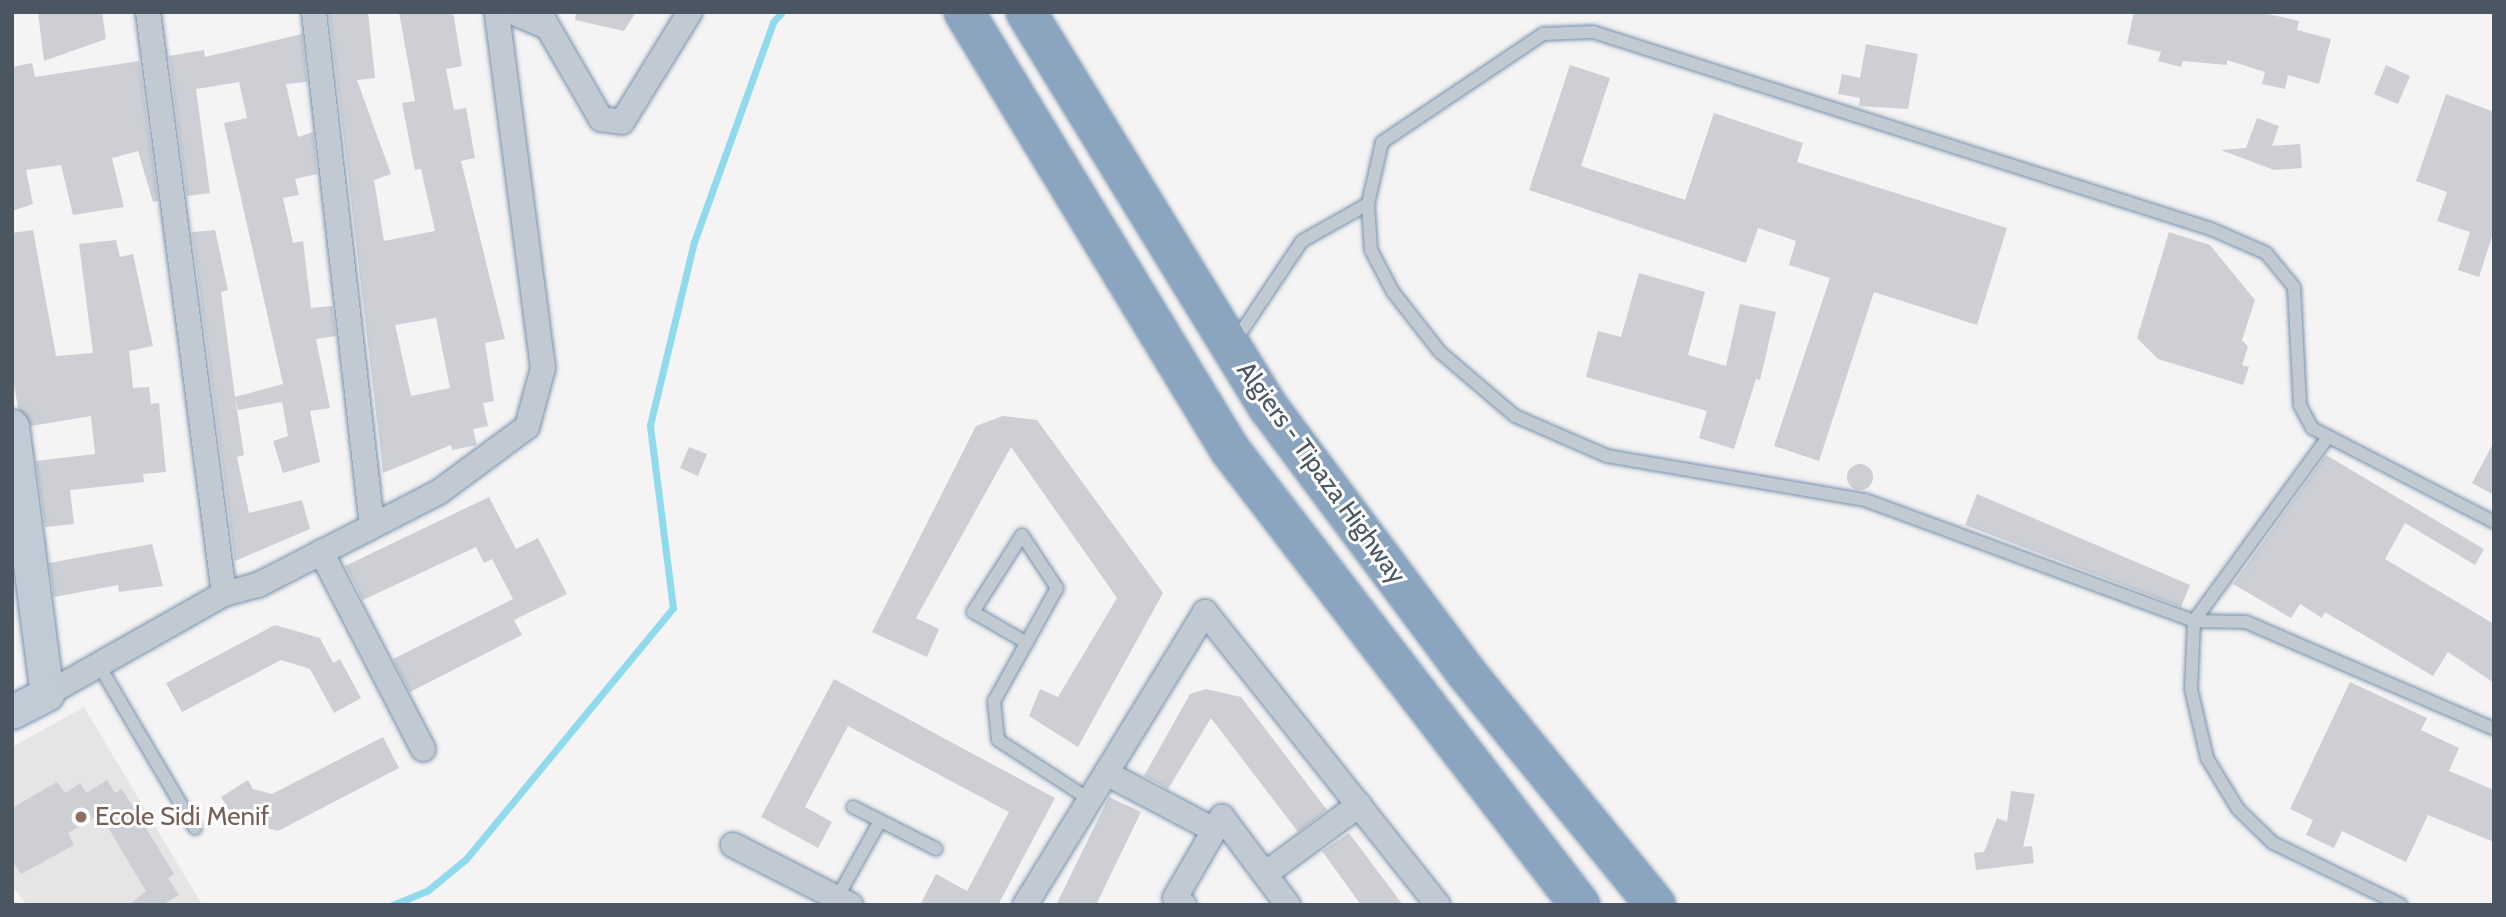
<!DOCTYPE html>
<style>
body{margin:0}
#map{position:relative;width:2506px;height:917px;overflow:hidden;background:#f5f3f3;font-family:Cabin,sans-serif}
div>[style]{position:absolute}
.education>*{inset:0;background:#e6e4e5}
.stream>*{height:7px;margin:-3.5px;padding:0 3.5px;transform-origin:3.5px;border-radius:3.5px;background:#90daee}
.building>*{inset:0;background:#cdcfd5}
.round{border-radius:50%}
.roads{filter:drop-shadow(0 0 2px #7690ad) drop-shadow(0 0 2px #7690ad)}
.lane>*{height:12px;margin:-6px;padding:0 6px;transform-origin:6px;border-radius:6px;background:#c1cad2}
.street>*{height:24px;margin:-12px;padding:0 12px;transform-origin:12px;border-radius:12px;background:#c1cad2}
.secondary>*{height:33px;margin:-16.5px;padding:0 16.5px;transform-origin:16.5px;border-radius:16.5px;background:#c1cbd6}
.highway>*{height:38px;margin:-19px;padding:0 19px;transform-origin:19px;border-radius:19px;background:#8ba5c1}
.dots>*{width:19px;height:19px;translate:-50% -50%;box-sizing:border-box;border:4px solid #fff;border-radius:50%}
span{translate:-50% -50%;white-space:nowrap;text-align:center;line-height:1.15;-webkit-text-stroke:6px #fff;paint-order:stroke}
.street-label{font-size:26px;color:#4a5661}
.education-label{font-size:26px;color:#785e54}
.left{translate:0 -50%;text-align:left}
.frame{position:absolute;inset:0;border:14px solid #4a5661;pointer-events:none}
</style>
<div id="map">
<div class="education">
<i style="clip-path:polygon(84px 707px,201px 903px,27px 905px,12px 886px,12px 747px)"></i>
</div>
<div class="stream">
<i style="left:392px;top:905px;width:38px;rotate:-22deg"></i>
<i style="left:427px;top:891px;width:50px;rotate:-39.4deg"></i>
<i style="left:466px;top:859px;width:325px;rotate:-50.5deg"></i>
<i style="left:673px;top:608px;width:184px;rotate:-97.2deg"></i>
<i style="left:650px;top:425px;width:188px;rotate:-76.5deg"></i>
<i style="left:694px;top:242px;width:234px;rotate:-70.2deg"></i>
<i style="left:773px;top:22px;width:13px;rotate:-48deg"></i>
</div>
<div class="building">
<i style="clip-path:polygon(38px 12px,102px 12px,106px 39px,44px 61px)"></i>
<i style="clip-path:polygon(evenodd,329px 12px,368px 12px,375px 78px,357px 80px,391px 174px,374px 180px,384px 241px,435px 231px,421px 169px,415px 170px,402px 103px,415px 101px,399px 12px,453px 12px,462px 66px,446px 69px,454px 110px,466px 108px,475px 158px,461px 161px,505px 339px,485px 343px,494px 401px,483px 403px,488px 426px,473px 429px,477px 445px,452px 450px,451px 445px,383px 473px,329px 12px,436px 318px,450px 388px,411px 396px,395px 325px,436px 318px)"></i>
<i style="clip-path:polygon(576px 12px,636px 12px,624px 31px,575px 20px)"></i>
<i style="clip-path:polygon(2134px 12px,2259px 12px,2299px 21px,2297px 30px,2331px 39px,2319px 84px,2288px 75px,2285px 89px,2262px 84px,2265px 72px,2227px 60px,2227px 65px,2183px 61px,2181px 67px,2158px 61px,2161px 52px,2127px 44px)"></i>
<i style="clip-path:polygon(302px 34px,307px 82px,286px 84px,298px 137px,313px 132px,317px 174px,295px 179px,299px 195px,283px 198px,293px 243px,303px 241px,311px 308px,332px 306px,336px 336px,316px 339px,330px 408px,310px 411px,320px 462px,283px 473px,273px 441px,288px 436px,282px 402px,238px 410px,235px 397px,244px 455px,237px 457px,249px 513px,302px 500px,310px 529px,235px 561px,192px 232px,215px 230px,228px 290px,221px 292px,235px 397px,283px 384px,224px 123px,247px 118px,239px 82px,196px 89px,210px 193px,187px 196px,169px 56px,204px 50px,205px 57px)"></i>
<i style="clip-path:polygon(1866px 44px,1918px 54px,1908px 109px,1859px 106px,1860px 98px,1838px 94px,1842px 74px,1860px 78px)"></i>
<i style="clip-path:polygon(139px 61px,158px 201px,153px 202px,138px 151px,112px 158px,124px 207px,73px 215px,61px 165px,26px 170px,33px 204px,12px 211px,12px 67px,32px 63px,35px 77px)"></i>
<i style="clip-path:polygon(1570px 65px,1610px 78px,1581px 166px,1685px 200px,1714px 113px,1803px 143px,1797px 162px,2007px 228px,1977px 325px,1874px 292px,1819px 461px,1774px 446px,1830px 278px,1789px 265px,1796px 241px,1758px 228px,1746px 263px,1529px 190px)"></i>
<i style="clip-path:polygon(2386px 65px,2410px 76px,2398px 104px,2374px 94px)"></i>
<i style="clip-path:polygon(2446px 94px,2494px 112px,2494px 230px,2479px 277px,2458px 270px,2470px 232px,2437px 221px,2447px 192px,2416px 181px)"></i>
<i style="clip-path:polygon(2257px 118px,2279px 126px,2272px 146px,2300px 144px,2302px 168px,2274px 170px,2221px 150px,2246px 148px)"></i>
<i style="clip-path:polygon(33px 230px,56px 356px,93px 353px,79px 244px,116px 240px,120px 257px,133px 254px,153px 346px,129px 351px,133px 388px,149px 387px,151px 404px,159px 403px,166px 472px,143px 474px,144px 482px,70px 490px,74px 524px,45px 527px,36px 461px,95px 454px,91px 416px,31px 426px,18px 408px,12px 373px,12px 233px)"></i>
<i style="clip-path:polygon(2169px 232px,2210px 245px,2255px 300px,2242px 340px,2248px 347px,2242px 365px,2249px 367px,2243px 385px,2158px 359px,2137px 338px)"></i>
<i style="clip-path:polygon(1639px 273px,1705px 292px,1688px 355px,1726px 366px,1740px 304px,1776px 312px,1760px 380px,1756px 379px,1734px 449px,1699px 438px,1707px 411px,1586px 377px,1598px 331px,1621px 337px)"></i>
<i style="clip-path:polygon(1003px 416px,1037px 420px,1163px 593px,1078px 747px,1029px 716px,1040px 689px,1058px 697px,1117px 598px,1011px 447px,916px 618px,939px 629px,927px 657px,872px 632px,976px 426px)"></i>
<i style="clip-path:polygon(2494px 442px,2494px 495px,2472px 483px)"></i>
<i style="clip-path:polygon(689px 447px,707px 454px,698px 476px,680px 468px)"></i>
<i style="clip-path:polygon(2326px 455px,2484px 549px,2475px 565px,2405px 523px,2385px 559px,2494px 624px,2494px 683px,2448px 652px,2433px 676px,2325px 612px,2322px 618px,2300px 604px,2291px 618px,2233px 584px)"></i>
<i class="round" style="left:1847px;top:464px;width:26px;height:26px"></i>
<i style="clip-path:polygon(1977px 494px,2190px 585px,2181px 607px,1965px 525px)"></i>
<i style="clip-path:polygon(489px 497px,516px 549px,538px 538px,567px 594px,514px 620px,522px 635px,410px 692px,393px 659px,513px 599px,492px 559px,484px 563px,476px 547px,363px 600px,345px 566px)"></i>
<i style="clip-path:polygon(152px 544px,163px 586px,119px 592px,118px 585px,54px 597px,49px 563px)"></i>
<i style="clip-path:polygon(275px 625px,320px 638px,333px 663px,340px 659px,361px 698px,334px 713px,310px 669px,281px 660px,182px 712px,166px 683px)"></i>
<i style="clip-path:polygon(834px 679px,1055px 798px,998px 905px,920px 905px,936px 874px,967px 891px,1009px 812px,848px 726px,805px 807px,832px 822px,818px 848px,761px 817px)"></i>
<i style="clip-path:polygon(2350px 682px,2427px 718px,2421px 730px,2459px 748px,2449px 771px,2494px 790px,2494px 842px,2428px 815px,2406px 862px,2342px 831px,2334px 848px,2306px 835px,2313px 820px,2290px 809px)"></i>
<i style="clip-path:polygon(1206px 689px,1241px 697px,1327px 810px,1298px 832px,1211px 718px,1168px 789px,1144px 776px,1190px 694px)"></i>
<i style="clip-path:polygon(383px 737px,399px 768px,278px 831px,234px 818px,221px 797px,248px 780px,253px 789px,272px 794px)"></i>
<i style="clip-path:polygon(107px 780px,115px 793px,122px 789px,174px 874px,168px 878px,179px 895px,162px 905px,129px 905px,146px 891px,100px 814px,68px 833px,74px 845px,21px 874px,12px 860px,12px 808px,57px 782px,65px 793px,80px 783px,86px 793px)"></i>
<i style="clip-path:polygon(2011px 791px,2035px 794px,2023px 847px,2032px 846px,2034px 863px,1976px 870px,1974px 853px,1984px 852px,1997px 818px,2007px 822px)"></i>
<i style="clip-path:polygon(1109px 797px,1141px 812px,1096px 905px,1056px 905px)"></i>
<i style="clip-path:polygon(1349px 833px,1403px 905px,1361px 905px,1322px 851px)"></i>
</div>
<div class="roads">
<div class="lane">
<i style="left:1235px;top:341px;width:120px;rotate:-56.2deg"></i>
<i style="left:1302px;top:241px;width:76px;rotate:-29.3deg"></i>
<i style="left:2328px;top:437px;width:228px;rotate:126.1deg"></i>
<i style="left:2194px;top:621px;width:68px;rotate:92.5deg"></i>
<i style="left:2191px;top:689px;width:71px;rotate:76.9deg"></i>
<i style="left:2207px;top:758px;width:60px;rotate:58.7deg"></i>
<i style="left:2238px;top:809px;width:49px;rotate:44.2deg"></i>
<i style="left:2273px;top:843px;width:142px;rotate:25.8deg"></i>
<i style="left:2494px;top:522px;width:205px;rotate:-152.7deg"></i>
<i style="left:2312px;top:428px;width:26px;rotate:-118deg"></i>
<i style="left:2300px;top:405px;width:118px;rotate:-92.9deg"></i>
<i style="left:2294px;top:287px;width:44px;rotate:-129.5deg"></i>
<i style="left:2266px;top:253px;width:60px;rotate:-156.4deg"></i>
<i style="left:2211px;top:229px;width:649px;rotate:-162.32deg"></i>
<i style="left:1593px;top:32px;width:50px;rotate:177.7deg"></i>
<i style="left:1543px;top:34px;width:194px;rotate:146.1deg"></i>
<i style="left:1382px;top:142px;width:64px;rotate:102.7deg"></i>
<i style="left:1368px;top:204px;width:46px;rotate:86.3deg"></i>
<i style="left:1371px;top:250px;width:47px;rotate:62.4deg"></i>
<i style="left:1393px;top:292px;width:76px;rotate:51.9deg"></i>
<i style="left:1440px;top:352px;width:99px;rotate:40.5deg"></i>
<i style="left:1515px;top:416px;width:100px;rotate:23.5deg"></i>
<i style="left:1607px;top:456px;width:262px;rotate:9.7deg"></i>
<i style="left:1865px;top:500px;width:351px;rotate:20.2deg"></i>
<i style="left:2194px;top:621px;width:52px;rotate:1.1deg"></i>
<i style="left:2246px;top:622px;width:270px;rotate:23.3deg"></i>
<i style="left:1027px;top:643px;width:62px;rotate:-150.1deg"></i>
<i style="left:973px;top:612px;width:91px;rotate:-57.5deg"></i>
<i style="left:1022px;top:535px;width:64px;rotate:56.6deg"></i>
<i style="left:1057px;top:588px;width:129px;rotate:119.1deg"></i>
<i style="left:994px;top:701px;width:39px;rotate:84deg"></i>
<i style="left:998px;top:740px;width:110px;rotate:33.1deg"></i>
<i style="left:100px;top:667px;width:187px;rotate:59.5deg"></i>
<i style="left:853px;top:807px;width:93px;rotate:26.8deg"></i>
<i style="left:837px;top:898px;width:88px;rotate:-60.8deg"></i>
</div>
<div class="street">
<i style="left:148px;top:12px;width:587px;rotate:82.56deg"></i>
<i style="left:314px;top:12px;width:517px;rotate:83.56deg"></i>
<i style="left:512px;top:12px;width:39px;rotate:23deg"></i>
<i style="left:539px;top:12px;width:124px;rotate:59.9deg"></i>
<i style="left:601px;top:119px;width:21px;rotate:8deg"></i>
<i style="left:622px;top:122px;width:129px;rotate:-58.3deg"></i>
<i style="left:321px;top:552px;width:222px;rotate:62.6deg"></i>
<i style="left:47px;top:694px;width:203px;rotate:-29.5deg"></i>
<i style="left:224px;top:594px;width:35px;rotate:-15deg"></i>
<i style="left:258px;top:585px;width:203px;rotate:-27.2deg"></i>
<i style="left:439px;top:492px;width:109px;rotate:-36.5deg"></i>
<i style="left:527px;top:427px;width:61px;rotate:-74.8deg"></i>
<i style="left:543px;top:368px;width:359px;rotate:-97.4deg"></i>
<i style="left:1106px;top:773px;width:122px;rotate:27.8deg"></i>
<i style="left:733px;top:845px;width:132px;rotate:27deg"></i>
<i style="left:1265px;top:874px;width:117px;rotate:-36.3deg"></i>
<i style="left:1025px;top:905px;width:344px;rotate:-58.4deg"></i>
<i style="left:1205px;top:612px;width:374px;rotate:51.5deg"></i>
<i style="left:1184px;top:905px;width:11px;rotate:-142deg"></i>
<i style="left:1175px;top:898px;width:94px;rotate:-59.9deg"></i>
<i style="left:1222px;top:817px;width:110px;rotate:53.1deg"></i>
</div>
<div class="secondary">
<i style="left:12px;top:426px;width:270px;rotate:82.6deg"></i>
<i style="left:47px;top:694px;width:39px;rotate:153deg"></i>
</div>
<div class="highway">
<i style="left:964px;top:12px;width:512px;rotate:58.73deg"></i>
<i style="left:1230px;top:450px;width:574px;rotate:52.43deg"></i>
<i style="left:1026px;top:12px;width:465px;rotate:58.5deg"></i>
<i style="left:1269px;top:408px;width:327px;rotate:53.3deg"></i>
<i style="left:1464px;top:670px;width:303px;rotate:50.8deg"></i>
</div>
</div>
<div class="dots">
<i style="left:81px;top:817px;background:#8d6e63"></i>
</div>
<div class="street-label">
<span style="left:1321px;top:473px;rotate:54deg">Algiers - Tipaza Highway</span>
</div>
<div class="education-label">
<span class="left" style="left:95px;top:817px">Ecole Sidi Menif</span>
</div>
<div class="frame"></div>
</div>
